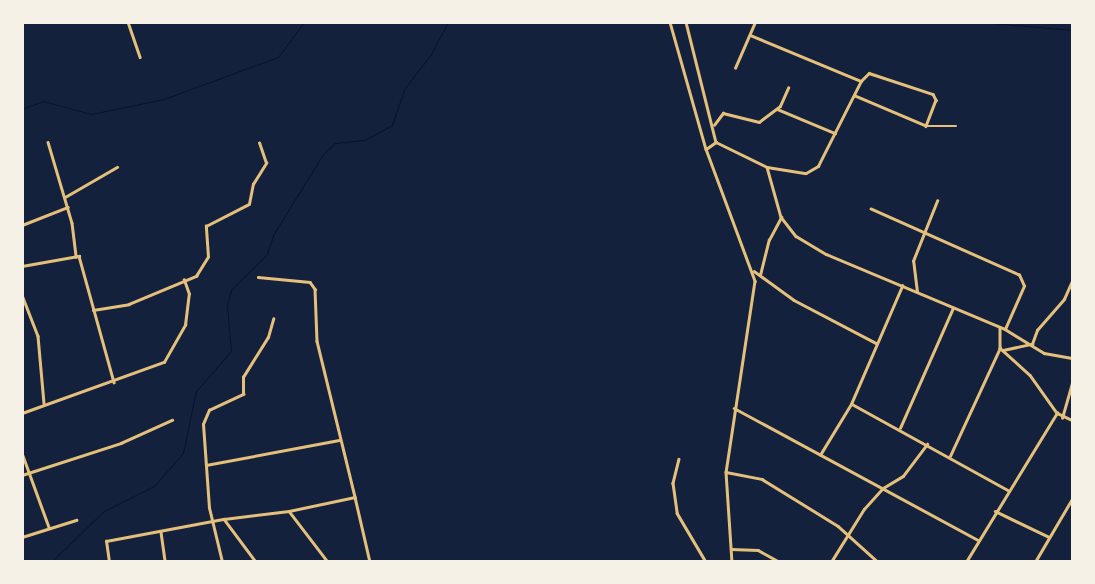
<!DOCTYPE html>
<style>
body{margin:0}
#map{position:relative;width:1095px;height:584px;overflow:hidden;background:#14213d;font-family:Lato,sans-serif}
div>[style]{position:absolute}
.stream>*{height:1px;margin:-0.5px;padding:0 0.5px;transform-origin:0.5px;border-radius:0.5px;background:#0b132b}
.minor>*{height:2.5px;margin:-1.25px;padding:0 1.25px;transform-origin:1.25px;border-radius:1.25px;background:#e5c07b}
span{translate:-50% -50%;white-space:nowrap;text-align:center;line-height:1.15;-webkit-text-stroke:4px #f6f1e7;paint-order:stroke}
.frame{position:absolute;inset:0;border:24px solid #f6f1e7;pointer-events:none}
</style>
<div id="map">
<div class="stream">
<i style="left:980px;top:22px;width:92px;rotate:5deg"></i>
<i style="left:22px;top:109px;width:22px;rotate:-21deg"></i>
<i style="left:43px;top:101px;width:50px;rotate:15.2deg"></i>
<i style="left:91px;top:114px;width:75px;rotate:-11.6deg"></i>
<i style="left:164px;top:99px;width:121px;rotate:-20.2deg"></i>
<i style="left:278px;top:57px;width:44px;rotate:-53.4deg"></i>
<i style="left:51px;top:562px;width:74px;rotate:-43.9deg"></i>
<i style="left:104px;top:511px;width:56px;rotate:-26.6deg"></i>
<i style="left:154px;top:486px;width:44px;rotate:-48.7deg"></i>
<i style="left:183px;top:453px;width:63px;rotate:-78.2deg"></i>
<i style="left:196px;top:391px;width:53px;rotate:-48.8deg"></i>
<i style="left:231px;top:351px;width:46px;rotate:-95deg"></i>
<i style="left:227px;top:305px;width:16px;rotate:-75deg"></i>
<i style="left:231px;top:290px;width:51px;rotate:-45deg"></i>
<i style="left:267px;top:254px;width:20px;rotate:-72deg"></i>
<i style="left:273px;top:235px;width:95px;rotate:-58.3deg"></i>
<i style="left:323px;top:154px;width:16px;rotate:-43deg"></i>
<i style="left:335px;top:143px;width:29px;rotate:-6deg"></i>
<i style="left:364px;top:140px;width:32px;rotate:-28deg"></i>
<i style="left:392px;top:125px;width:39px;rotate:-71deg"></i>
<i style="left:405px;top:88px;width:43px;rotate:-52.6deg"></i>
<i style="left:431px;top:54px;width:36px;rotate:-62deg"></i>
</div>
<div class="minor">
<i style="left:128px;top:22px;width:37px;rotate:71deg"></i>
<i style="left:670px;top:22px;width:132px;rotate:74.2deg"></i>
<i style="left:706px;top:149px;width:141px;rotate:69.6deg"></i>
<i style="left:755px;top:281px;width:193px;rotate:98.6deg"></i>
<i style="left:726px;top:472px;width:90px;rotate:86.2deg"></i>
<i style="left:686px;top:22px;width:124px;rotate:76deg"></i>
<i style="left:716px;top:142px;width:57px;rotate:26.1deg"></i>
<i style="left:767px;top:167px;width:52px;rotate:74.4deg"></i>
<i style="left:781px;top:217px;width:24px;rotate:52deg"></i>
<i style="left:796px;top:236px;width:35px;rotate:31deg"></i>
<i style="left:826px;top:254px;width:194px;rotate:22.7deg"></i>
<i style="left:1005px;top:329px;width:47px;rotate:-66.2deg"></i>
<i style="left:1024px;top:286px;width:12px;rotate:-114deg"></i>
<i style="left:1019px;top:275px;width:162px;rotate:-156deg"></i>
<i style="left:750px;top:35px;width:120px;rotate:22.5deg"></i>
<i style="left:735px;top:68px;width:50px;rotate:-66.5deg"></i>
<i style="left:777px;top:109px;width:63px;rotate:22.5deg"></i>
<i style="left:714px;top:125px;width:15px;rotate:-53deg"></i>
<i style="left:723px;top:113px;width:37px;rotate:14deg"></i>
<i style="left:759px;top:122px;width:26px;rotate:-37deg"></i>
<i style="left:780px;top:106px;width:20px;rotate:-66deg"></i>
<i style="left:926px;top:126px;width:30px"></i>
<i style="left:48px;top:142px;width:84px;rotate:73.5deg"></i>
<i style="left:72px;top:223px;width:34px;rotate:83deg"></i>
<i style="left:706px;top:149px;width:12px;rotate:-35deg"></i>
<i style="left:767px;top:167px;width:39px;rotate:9deg"></i>
<i style="left:806px;top:173px;width:14px;rotate:-30deg"></i>
<i style="left:818px;top:166px;width:95px;rotate:-63.2deg"></i>
<i style="left:861px;top:81px;width:11px;rotate:-45deg"></i>
<i style="left:869px;top:73px;width:67px;rotate:18.2deg"></i>
<i style="left:933px;top:94px;width:7px;rotate:63deg"></i>
<i style="left:936px;top:100px;width:28px;rotate:111deg"></i>
<i style="left:926px;top:126px;width:77px;rotate:-157.1deg"></i>
<i style="left:65px;top:197px;width:60px;rotate:-30deg"></i>
<i style="left:22px;top:225px;width:49px;rotate:-21.4deg"></i>
<i style="left:22px;top:266px;width:58px;rotate:-10deg"></i>
<i style="left:79px;top:256px;width:131px;rotate:74.5deg"></i>
<i style="left:754px;top:271px;width:49px;rotate:35.9deg"></i>
<i style="left:794px;top:300px;width:93px;rotate:27.7deg"></i>
<i style="left:760px;top:275px;width:36px;rotate:-76deg"></i>
<i style="left:769px;top:240px;width:26px;rotate:-62deg"></i>
<i style="left:258px;top:277px;width:52px;rotate:5.5deg"></i>
<i style="left:310px;top:282px;width:9px;rotate:54deg"></i>
<i style="left:315px;top:289px;width:52px;rotate:87.8deg"></i>
<i style="left:317px;top:341px;width:161px;rotate:76.3deg"></i>
<i style="left:917px;top:292px;width:31px;rotate:-97deg"></i>
<i style="left:913px;top:261px;width:65px;rotate:-68.2deg"></i>
<i style="left:22px;top:295px;width:44px;rotate:68.7deg"></i>
<i style="left:38px;top:336px;width:67px;rotate:84.9deg"></i>
<i style="left:93px;top:310px;width:36px;rotate:-9deg"></i>
<i style="left:129px;top:304px;width:73px;rotate:-22.7deg"></i>
<i style="left:196px;top:276px;width:22px;rotate:-58deg"></i>
<i style="left:208px;top:257px;width:31px;rotate:-94deg"></i>
<i style="left:206px;top:226px;width:48px;rotate:-27.1deg"></i>
<i style="left:249px;top:204px;width:20px;rotate:-79deg"></i>
<i style="left:253px;top:184px;width:25px;rotate:-58deg"></i>
<i style="left:266px;top:163px;width:21px;rotate:-109deg"></i>
<i style="left:1000px;top:327px;width:21px;rotate:90deg"></i>
<i style="left:1000px;top:348px;width:40px;rotate:42deg"></i>
<i style="left:1030px;top:375px;width:47px;rotate:54.6deg"></i>
<i style="left:1057px;top:413px;width:17px;rotate:25deg"></i>
<i style="left:1005px;top:329px;width:46px;rotate:31.6deg"></i>
<i style="left:1044px;top:353px;width:28px;rotate:10deg"></i>
<i style="left:1032px;top:344px;width:15px;rotate:-70deg"></i>
<i style="left:1037px;top:330px;width:41px;rotate:-48.9deg"></i>
<i style="left:1064px;top:299px;width:20px;rotate:-66deg"></i>
<i style="left:1003px;top:350px;width:30px;rotate:-12deg"></i>
<i style="left:852px;top:404px;width:178px;rotate:28.9deg"></i>
<i style="left:734px;top:408px;width:277px;rotate:28.4deg"></i>
<i style="left:22px;top:413px;width:151px;rotate:-19.8deg"></i>
<i style="left:164px;top:362px;width:43px;rotate:-60.4deg"></i>
<i style="left:185px;top:325px;width:31px;rotate:-83deg"></i>
<i style="left:189px;top:294px;width:15px;rotate:-110deg"></i>
<i style="left:1062px;top:418px;width:37px;rotate:-74deg"></i>
<i style="left:900px;top:428px;width:131px;rotate:-66.2deg"></i>
<i style="left:22px;top:453px;width:79px;rotate:70deg"></i>
<i style="left:820px;top:455px;width:60px;rotate:-58.7deg"></i>
<i style="left:851px;top:404px;width:129px;rotate:-66.6deg"></i>
<i style="left:950px;top:456px;width:119px;rotate:-65.2deg"></i>
<i style="left:679px;top:459px;width:25px;rotate:104deg"></i>
<i style="left:673px;top:483px;width:30px;rotate:82deg"></i>
<i style="left:677px;top:513px;width:57px;rotate:59.4deg"></i>
<i style="left:206px;top:465px;width:135px;rotate:-10.6deg"></i>
<i style="left:726px;top:472px;width:37px;rotate:11deg"></i>
<i style="left:762px;top:479px;width:89px;rotate:31.7deg"></i>
<i style="left:838px;top:526px;width:54px;rotate:42deg"></i>
<i style="left:22px;top:475px;width:104px;rotate:-17.9deg"></i>
<i style="left:121px;top:443px;width:56px;rotate:-24.3deg"></i>
<i style="left:289px;top:511px;width:67px;rotate:-12deg"></i>
<i style="left:355px;top:497px;width:67px;rotate:77deg"></i>
<i style="left:995px;top:511px;width:60px;rotate:25.7deg"></i>
<i style="left:224px;top:519px;width:65px;rotate:-7deg"></i>
<i style="left:289px;top:511px;width:64px;rotate:52.6deg"></i>
<i style="left:161px;top:532px;width:30px;rotate:82deg"></i>
<i style="left:22px;top:537px;width:57px;rotate:-17.5deg"></i>
<i style="left:731px;top:549px;width:27px;rotate:2deg"></i>
<i style="left:758px;top:550px;width:25px;rotate:29deg"></i>
<i style="left:109px;top:562px;width:21px;rotate:-98deg"></i>
<i style="left:106px;top:541px;width:120px;rotate:-10.6deg"></i>
<i style="left:224px;top:519px;width:54px;rotate:53.3deg"></i>
<i style="left:222px;top:562px;width:56px;rotate:-103.5deg"></i>
<i style="left:209px;top:508px;width:84px;rotate:-94.1deg"></i>
<i style="left:203px;top:424px;width:15px;rotate:-67deg"></i>
<i style="left:209px;top:410px;width:38px;rotate:-25deg"></i>
<i style="left:243px;top:394px;width:17px;rotate:-90deg"></i>
<i style="left:243px;top:377px;width:47px;rotate:-58deg"></i>
<i style="left:268px;top:337px;width:19px;rotate:-74deg"></i>
<i style="left:831px;top:562px;width:62px;rotate:-58.1deg"></i>
<i style="left:864px;top:509px;width:28px;rotate:-48deg"></i>
<i style="left:883px;top:488px;width:23px;rotate:-31deg"></i>
<i style="left:903px;top:476px;width:40px;rotate:-53deg"></i>
<i style="left:966px;top:562px;width:175px;rotate:-58.6deg"></i>
<i style="left:1035px;top:562px;width:73px;rotate:-59.6deg"></i>
</div>
<div class="frame"></div>
</div>
